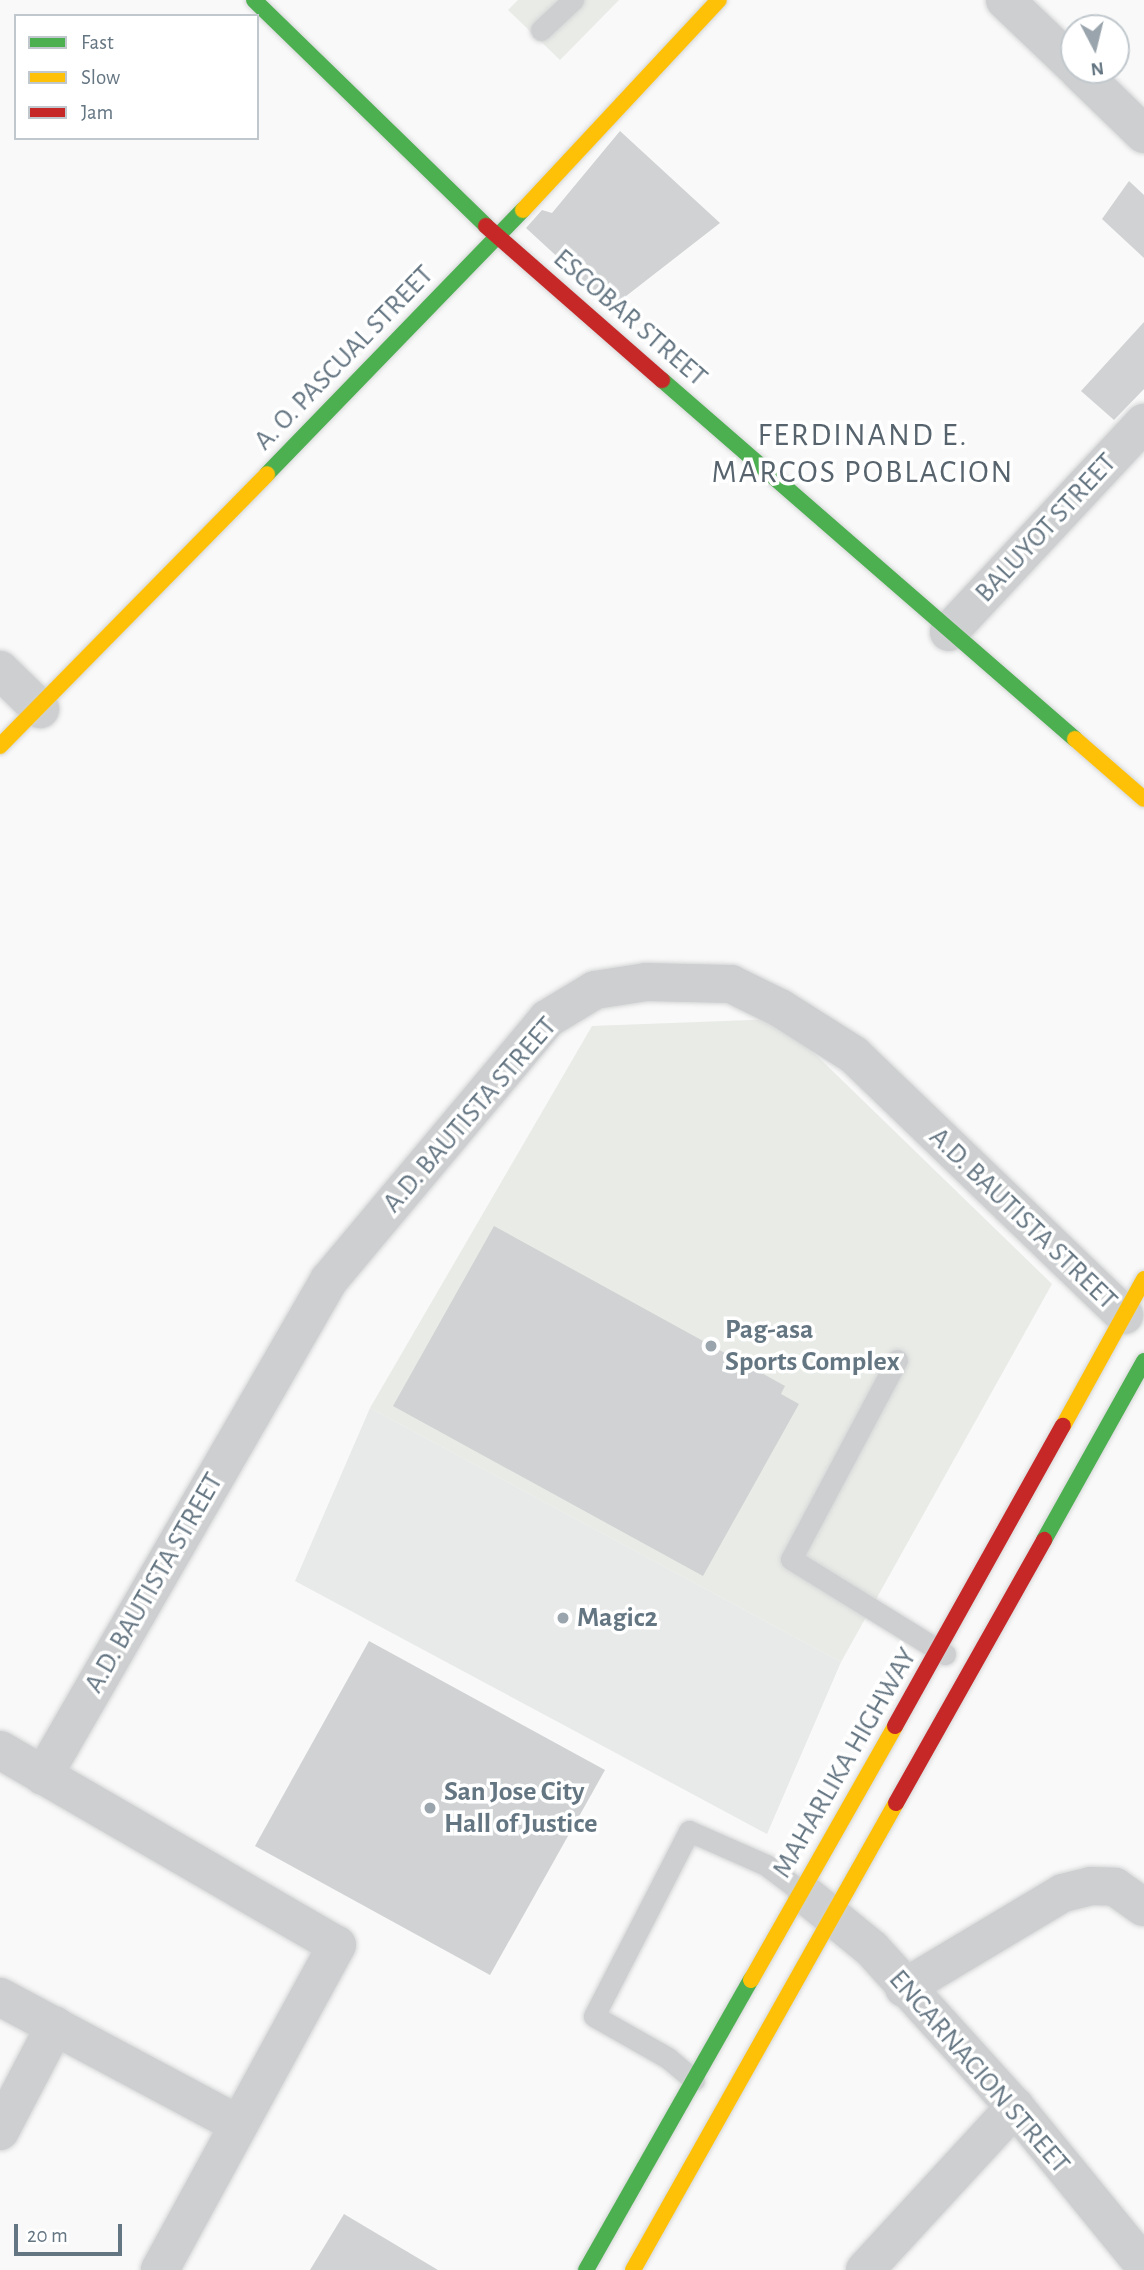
<!DOCTYPE html>
<style>
body{margin:0}
#map{position:relative;width:1144px;height:2270px;overflow:hidden;background:#f9f9f9;font-family:"Alegreya Sans",sans-serif}
div>[style]{position:absolute}
.built>*{inset:0;background:#e8e9e9}
.green>*{inset:0;background:#e8ebe6}
.building>*{inset:0;background:#d0d2d3}
.roads{filter:drop-shadow(0 0 2px #d5d6d7) drop-shadow(0 0 2px #d5d6d7)}
.lane>*{height:21px;margin:-10.5px;padding:0 10.5px;transform-origin:10.5px;border-radius:10.5px;background:#cecfd0}
.street>*{height:38px;margin:-19px;padding:0 19px;transform-origin:19px;border-radius:19px;background:#cecfd0}
.fast>*{height:16px;margin:-8px;padding:0 8px;transform-origin:8px;border-radius:8px;background:#4caf50}
.slow>*{height:16px;margin:-8px;padding:0 8px;transform-origin:8px;border-radius:8px;background:#ffc107}
.jam>*{height:16px;margin:-8px;padding:0 8px;transform-origin:8px;border-radius:8px;background:#c62828}
.dots>*{width:19px;height:19px;translate:-50% -50%;box-sizing:border-box;border:4px solid #fff;border-radius:50%}
span{translate:-50% -50%;white-space:nowrap;text-align:center;line-height:1.15;-webkit-text-stroke:7px #fff;paint-order:stroke}
.street-label{font-size:28px;color:#657683}
.poi-label{font-size:28px;color:#657683;font-weight:700}
.left{translate:0 -50%;text-align:left}
.quarter-label{font-size:32px;color:#57646e;letter-spacing:2px}
.legend{position:absolute;left:14px;top:14px;width:245px;height:126px;box-sizing:border-box;background:#fff;border:2px solid #c1c8cd;margin:0;padding:9px 12px;list-style:none;font-size:21px;color:#657683}
.legend li{display:flex;align-items:center;gap:14px;height:35px}
.legend b{width:35px;border:2px solid #c1c8cd}
.north{position:absolute;left:1060px;top:14px;width:70px;height:70px;box-sizing:border-box;background:#fff;border:2px solid #c1c8cd;border-radius:50%;rotate:173deg;font-size:19px;font-weight:700;line-height:28px;text-align:center;color:#657683}
.north::after{content:'';display:block;margin:auto;width:24px;height:32px;background:#99a4ac;clip-path:polygon(50% 0,100% 100%,50% 72%,0 100%)}
.scale{position:absolute;left:14px;top:2224px;width:108px;height:32px;box-sizing:border-box;border:4px solid #657683;border-top:0;padding-left:9px;font-size:21px;line-height:24px;white-space:nowrap;color:#657683;-webkit-text-stroke:5px #fff;paint-order:stroke}
</style>
<div id="map">
<div class="built">
<i style="clip-path:polygon(370px 1408px,841px 1662px,767px 1834px,295px 1581px)"></i>
</div>
<div class="green">
<i style="clip-path:polygon(518px 0,619px 0,560px 60px,508px 10px)"></i>
<i style="clip-path:polygon(779px 1019px,1052px 1284px,841px 1662px,370px 1408px,592px 1026px)"></i>
</div>
<div class="building">
<i style="clip-path:polygon(620px 131px,720px 223px,612px 307px,526px 228px,542px 210px,552px 213px)"></i>
<i style="clip-path:polygon(1129px 181px,1144px 195px,1144px 258px,1102px 219px)"></i>
<i style="clip-path:polygon(1144px 322px,1144px 389px,1114px 420px,1081px 391px)"></i>
<i style="clip-path:polygon(494px 1226px,785px 1386px,781px 1394px,799px 1404px,703px 1576px,393px 1406px)"></i>
<i style="clip-path:polygon(369px 1641px,605px 1770px,490px 1975px,255px 1846px)"></i>
<i style="clip-path:polygon(344px 2214px,438px 2270px,310px 2270px)"></i>
</div>
<div class="roads">
<div class="lane">
<i style="left:541px;top:30px;width:44px;rotate:-43.2deg"></i>
<i style="left:897px;top:1360px;width:225px;rotate:118deg"></i>
<i style="left:791px;top:1559px;width:181px;rotate:31.7deg"></i>
<i style="left:694px;top:2080px;width:34px;rotate:-140deg"></i>
<i style="left:668px;top:2058px;width:85px;rotate:-150.4deg"></i>
<i style="left:594px;top:2016px;width:208px;rotate:-62.8deg"></i>
<i style="left:689px;top:1831px;width:84px;rotate:23.8deg"></i>
<i style="left:766px;top:1865px;width:45px;rotate:36.9deg"></i>
</div>
<div class="street">
<i style="left:1005px;top:0;width:95px;rotate:43.7deg"></i>
<i style="left:1078px;top:70px;width:92px;rotate:44.1deg"></i>
<i style="left:949px;top:632px;width:286px;rotate:-47deg"></i>
<i style="left:0;top:670px;width:56px;rotate:44.3deg"></i>
<i style="left:0;top:1750px;width:389px;rotate:30.1deg"></i>
<i style="left:337px;top:1945px;width:370px;rotate:118.6deg"></i>
<i style="left:43px;top:1776px;width:573px;rotate:-60.03deg"></i>
<i style="left:329px;top:1280px;width:340px;rotate:-50.1deg"></i>
<i style="left:547px;top:1019px;width:56px;rotate:-31.1deg"></i>
<i style="left:595px;top:990px;width:52px;rotate:-8.9deg"></i>
<i style="left:646px;top:982px;width:85px;rotate:1.3deg"></i>
<i style="left:731px;top:984px;width:55px;rotate:26.1deg"></i>
<i style="left:780px;top:1008px;width:88px;rotate:32.4deg"></i>
<i style="left:854px;top:1055px;width:375px;rotate:43.9deg"></i>
<i style="left:807px;top:1896px;width:84px;rotate:39.2deg"></i>
<i style="left:872px;top:1949px;width:213px;rotate:47.9deg"></i>
<i style="left:1015px;top:2107px;width:204px;rotate:50.8deg"></i>
<i style="left:904px;top:1988px;width:185px;rotate:-30.9deg"></i>
<i style="left:1063px;top:1893px;width:29px;rotate:-14deg"></i>
<i style="left:1091px;top:1886px;width:24px;rotate:2deg"></i>
<i style="left:1115px;top:1887px;width:35px;rotate:35deg"></i>
<i style="left:0;top:1997px;width:270px;rotate:28.1deg"></i>
<i style="left:0;top:2131px;width:119px;rotate:-62.4deg"></i>
<i style="left:865px;top:2270px;width:222px;rotate:-47.4deg"></i>
</div>
<div class="fast">
<i style="left:254px;top:0;width:324px;rotate:44.2deg"></i>
<i style="left:662px;top:380px;width:547px;rotate:41deg"></i>
<i style="left:267px;top:474px;width:368px;rotate:-45.9deg"></i>
<i style="left:1044px;top:1540px;width:205px;rotate:-60.8deg"></i>
<i style="left:586px;top:2270px;width:334px;rotate:-60.4deg"></i>
</div>
<div class="slow">
<i style="left:523px;top:210px;width:287px;rotate:-47deg"></i>
<i style="left:1075px;top:739px;width:91px;rotate:41deg"></i>
<i style="left:0;top:746px;width:381px;rotate:-45.5deg"></i>
<i style="left:1063px;top:1426px;width:168px;rotate:-61.1deg"></i>
<i style="left:751px;top:1980px;width:292px;rotate:-60.4deg"></i>
<i style="left:633px;top:2270px;width:536px;rotate:-60.61deg"></i>
</div>
<div class="jam">
<i style="left:486px;top:226px;width:234px;rotate:41.2deg"></i>
<i style="left:895px;top:1726px;width:344px;rotate:-60.8deg"></i>
<i style="left:896px;top:1803px;width:302px;rotate:-60.6deg"></i>
</div>
</div>
<div class="dots">
<i style="left:711px;top:1346px;background:#99a4ac"></i>
<i style="left:563px;top:1618px;background:#99a4ac"></i>
<i style="left:430px;top:1808px;background:#99a4ac"></i>
</div>
<div class="street-label">
<span style="left:630px;top:318px;rotate:41deg">ESCOBAR STREET</span>
<span style="left:344px;top:358px;rotate:-46deg">A. O. PASCUAL STREET</span>
<span style="left:1046px;top:528px;rotate:-47deg">BALUYOT STREET</span>
<span style="left:470px;top:1115px;rotate:-49deg">A.D. BAUTISTA STREET</span>
<span style="left:1023px;top:1219px;rotate:44deg">A.D. BAUTISTA STREET</span>
<span style="left:154px;top:1583px;rotate:-60deg">A.D. BAUTISTA STREET</span>
<span style="left:845px;top:1763px;rotate:-60deg">MAHARLIKA HIGHWAY</span>
<span style="left:979px;top:2072px;rotate:49deg">ENCARNACION STREET</span>
</div>
<div class="poi-label">
<span class="left" style="left:725px;top:1346px">Pag-asa<br>Sports Complex</span>
<span class="left" style="left:577px;top:1618px">Magic2</span>
<span class="left" style="left:444px;top:1808px">San Jose City<br>Hall of Justice</span>
</div>
<div class="quarter-label">
<span style="left:863px;top:454px">FERDINAND E.<br>MARCOS POBLACION</span>
</div>
<ul class="legend">
<li><b style="height:9px;background:#4caf50"></b>Fast</li>
<li><b style="height:9px;background:#ffc107"></b>Slow</li>
<li><b style="height:9px;background:#c62828"></b>Jam</li>
</ul>
<div class="north">N</div>
<div class="scale">20 m</div>
</div>
